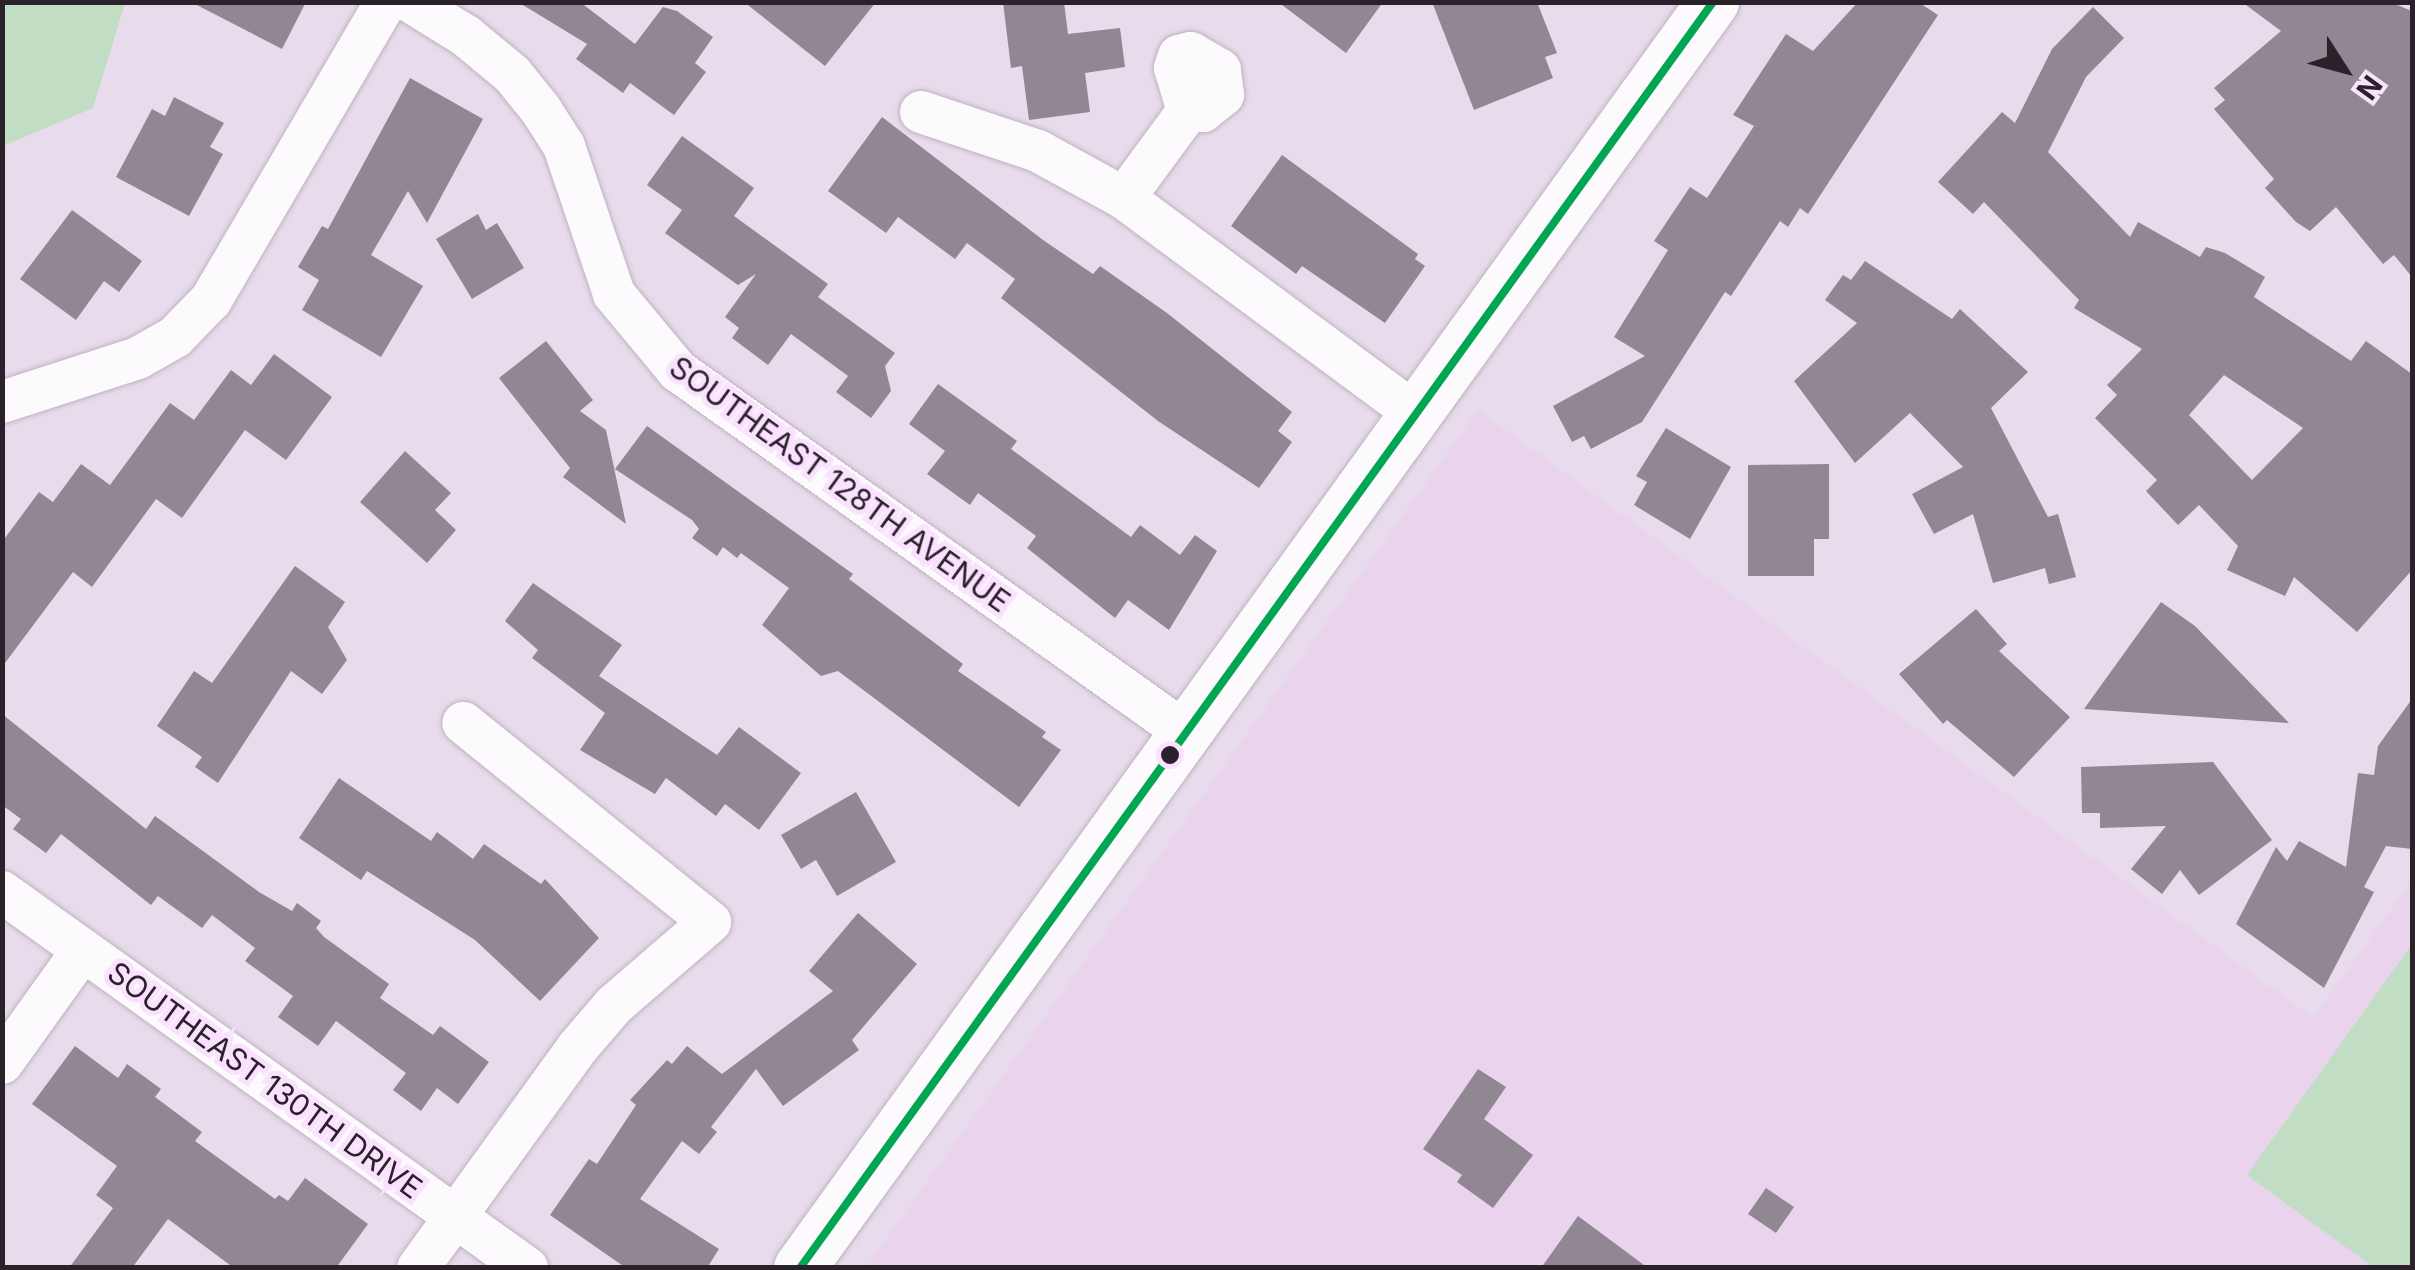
<!DOCTYPE html>
<style>
body{margin:0}
#map{position:relative;width:2415px;height:1270px;overflow:hidden;background:#e8dbeb;font-family:Inter,sans-serif}
div>[style]{position:absolute}
.built>*{inset:0;background:#e9d3ed}
.green>*{inset:0;background:#c1ddc4}
.building>*{inset:0;background:#918793}
.roads{filter:drop-shadow(0 0 2px #beb3c0) drop-shadow(0 0 2px #beb3c0)}
.minor>*{height:42px;margin:-21px;padding:0 21px;transform-origin:21px;border-radius:21px;background:#fcfafc}
.major>*{height:52px;margin:-26px;padding:0 26px;transform-origin:26px;border-radius:26px;background:#fcfafc}
.bus-1>*{height:8px;margin:-4px;padding:0 4px;transform-origin:4px;border-radius:4px;background:#00a651}
.dots>*{width:28px;height:28px;translate:-50% -50%;box-sizing:border-box;border:5px solid #fae2ff;border-radius:50%}
span{translate:-50% -50%;white-space:nowrap;text-align:center;line-height:1.15;-webkit-text-stroke:10px #fae2ff;paint-order:stroke}
.street-label{font-size:30px;color:#2a212b}
.frame{position:absolute;inset:0;border:5px solid #2a212b;pointer-events:none}
.north{position:absolute;left:2295px;top:20px;width:100px;height:100px;-webkit-text-stroke:8px #fae2ff;paint-order:stroke;rotate:126deg;font-size:28px;font-weight:700;line-height:40px;text-align:center;color:#2a212b}
.north::after{content:'';display:block;margin:auto;width:35px;height:45px;background:#2a212b;clip-path:polygon(50% 0,100% 100%,50% 72%,0 100%)}
</style>
<div id="map">
<div class="built">
<i style="clip-path:polygon(1478px 410px,2313px 1018px,2412px 881px,2412px 1267px,866px 1268px)"></i>
</div>
<div class="green">
<i style="clip-path:polygon(3px 2px,125px 3px,93px 108px,3px 146px)"></i>
<i style="clip-path:polygon(2412px 944px,2412px 1267px,2373px 1267px,2247px 1175px)"></i>
</div>
<div class="building">
<i style="clip-path:polygon(191px 2px,306px 2px,282px 49px)"></i>
<i style="clip-path:polygon(518px 2px,580px 2px,635px 44px,663px 7px,677px 11px,713px 37px,695px 63px,706px 72px,674px 115px,630px 83px,623px 93px,576px 59px,587px 44px)"></i>
<i style="clip-path:polygon(744px 2px,876px 2px,825px 66px)"></i>
<i style="clip-path:polygon(1003px 2px,1064px 2px,1068px 34px,1120px 28px,1125px 67px,1085px 73px,1090px 112px,1029px 120px,1022px 66px,1011px 68px)"></i>
<i style="clip-path:polygon(1278px 2px,1383px 2px,1346px 53px)"></i>
<i style="clip-path:polygon(1432px 2px,1537px 2px,1557px 53px,1545px 57px,1553px 78px,1474px 110px)"></i>
<i style="clip-path:polygon(1858px 2px,1918px 2px,1938px 15px,1808px 214px,1800px 208px,1788px 227px,1780px 221px,1731px 296px,1725px 292px,1642px 422px,1591px 449px,1584px 436px,1572px 442px,1553px 406px,1645px 356px,1614px 337px,1668px 250px,1654px 241px,1690px 187px,1707px 198px,1754px 126px,1733px 115px,1786px 34px,1813px 51px)"></i>
<i style="clip-path:polygon(2242px 2px,2390px 2px,2412px 11px,2412px 277px,2394px 255px,2383px 264px,2336px 207px,2310px 231px,2296px 222px,2265px 188px,2274px 179px,2214px 109px,2225px 100px,2214px 88px,2281px 31px)"></i>
<i style="clip-path:polygon(evenodd,2093px 7px,2124px 38px,2086px 77px,2048px 152px,2130px 237px,2138px 222px,2200px 257px,2206px 247px,2225px 253px,2265px 277px,2254px 297px,2351px 361px,2366px 341px,2412px 374px,2412px 570px,2357px 632px,2294px 577px,2285px 596px,2227px 570px,2238px 546px,2199px 505px,2178px 525px,2146px 491px,2157px 480px,2095px 418px,2117px 395px,2107px 385px,2142px 349px,2074px 308px,2079px 300px,1984px 202px,1973px 214px,1938px 182px,2002px 112px,2015px 123px,2052px 49px,2093px 7px,2224px 375px,2303px 428px,2252px 480px,2189px 415px,2224px 375px)"></i>
<i style="clip-path:polygon(410px 78px,483px 119px,427px 223px,408px 191px,371px 255px,423px 286px,381px 357px,302px 310px,319px 280px,298px 267px,322px 226px,328px 229px)"></i>
<i style="clip-path:polygon(174px 97px,224px 123px,210px 147px,223px 154px,189px 216px,116px 177px,152px 109px,165px 116px)"></i>
<i style="clip-path:polygon(882px 117px,1043px 240px,1093px 274px,1100px 266px,1167px 313px,1292px 412px,1278px 431px,1292px 442px,1259px 488px,1158px 421px,1001px 298px,1015px 279px,967px 243px,955px 259px,898px 217px,886px 233px,828px 191px)"></i>
<i style="clip-path:polygon(682px 136px,754px 188px,734px 216px,828px 284px,818px 297px,895px 353px,885px 366px,891px 391px,871px 418px,836px 392px,848px 376px,791px 334px,768px 365px,732px 338px,739px 328px,725px 317px,756px 274px,738px 285px,665px 233px,682px 210px,647px 185px)"></i>
<i style="clip-path:polygon(1282px 155px,1418px 254px,1415px 259px,1425px 266px,1385px 323px,1302px 266px,1296px 274px,1231px 226px)"></i>
<i style="clip-path:polygon(72px 210px,142px 261px,119px 292px,104px 281px,76px 320px,20px 279px)"></i>
<i style="clip-path:polygon(478px 214px,486px 230px,497px 223px,524px 268px,472px 299px,436px 239px)"></i>
<i style="clip-path:polygon(1865px 261px,1952px 319px,1960px 309px,2028px 372px,1991px 408px,2048px 517px,2058px 514px,2076px 577px,2049px 584px,2045px 568px,1993px 583px,1973px 514px,1934px 534px,1912px 494px,1963px 467px,1910px 413px,1855px 463px,1794px 381px,1857px 323px,1825px 300px,1843px 275px,1851px 280px)"></i>
<i style="clip-path:polygon(546px 341px,593px 400px,580px 411px,606px 430px,626px 524px,563px 477px,570px 468px,499px 378px)"></i>
<i style="clip-path:polygon(274px 354px,332px 397px,286px 460px,245px 430px,182px 518px,156px 499px,92px 587px,73px 572px,2px 667px,2px 542px,39px 492px,53px 502px,81px 464px,110px 485px,170px 403px,194px 420px,231px 370px,251px 385px)"></i>
<i style="clip-path:polygon(938px 384px,1017px 441px,1011px 449px,1131px 537px,1140px 525px,1180px 555px,1195px 535px,1217px 551px,1169px 630px,1128px 600px,1115px 618px,1027px 548px,1036px 536px,978px 493px,970px 505px,927px 474px,945px 451px,909px 424px)"></i>
<i style="clip-path:polygon(647px 426px,853px 574px,849px 579px,963px 664px,958px 671px,1046px 732px,1042px 737px,1061px 750px,1019px 807px,838px 671px,821px 676px,762px 625px,789px 588px,741px 553px,737px 558px,723px 547px,717px 556px,692px 538px,699px 529px,692px 520px,615px 469px)"></i>
<i style="clip-path:polygon(1666px 428px,1731px 467px,1690px 539px,1634px 505px,1647px 482px,1636px 476px)"></i>
<i style="clip-path:polygon(405px 451px,451px 493px,435px 510px,456px 530px,427px 563px,360px 502px)"></i>
<i style="clip-path:polygon(1829px 464px,1829px 539px,1814px 539px,1814px 576px,1748px 576px,1748px 465px)"></i>
<i style="clip-path:polygon(295px 566px,345px 602px,328px 627px,347px 660px,322px 694px,291px 671px,218px 783px,195px 767px,202px 757px,157px 726px,194px 671px,212px 683px)"></i>
<i style="clip-path:polygon(533px 583px,622px 645px,599px 676px,717px 755px,739px 727px,801px 773px,759px 830px,725px 804px,716px 816px,666px 778px,655px 794px,580px 750px,605px 713px,532px 658px,538px 650px,505px 621px)"></i>
<i style="clip-path:polygon(2161px 602px,2195px 626px,2289px 723px,2084px 709px)"></i>
<i style="clip-path:polygon(1976px 609px,2007px 644px,1999px 651px,2070px 717px,2014px 777px,1947px 720px,1943px 724px,1899px 674px)"></i>
<i style="clip-path:polygon(2412px 699px,2412px 849px,2386px 846px,2364px 887px,2374px 892px,2324px 988px,2236px 924px,2276px 847px,2287px 861px,2299px 841px,2346px 867px,2358px 773px,2374px 775px,2378px 746px)"></i>
<i style="clip-path:polygon(2px 714px,146px 829px,155px 816px,259px 892px,292px 911px,297px 903px,321px 921px,316px 928px,324px 937px,389px 984px,380px 998px,433px 1035px,440px 1026px,489px 1062px,458px 1104px,437px 1088px,421px 1111px,393px 1090px,406px 1073px,336px 1021px,318px 1046px,278px 1017px,293px 996px,245px 961px,255px 948px,212px 915px,202px 928px,158px 896px,151px 905px,61px 834px,46px 853px,13px 829px,21px 819px,2px 805px)"></i>
<i style="clip-path:polygon(2213px 762px,2272px 840px,2199px 895px,2180px 870px,2162px 894px,2131px 869px,2166px 826px,2100px 828px,2100px 813px,2082px 813px,2081px 767px)"></i>
<i style="clip-path:polygon(339px 778px,431px 841px,437px 832px,473px 859px,484px 844px,541px 884px,545px 879px,599px 938px,540px 1001px,475px 940px,367px 871px,361px 880px,299px 838px)"></i>
<i style="clip-path:polygon(856px 792px,896px 862px,837px 896px,816px 860px,801px 869px,781px 835px)"></i>
<i style="clip-path:polygon(858px 913px,917px 964px,852px 1040px,859px 1050px,783px 1106px,756px 1069px,711px 1127px,717px 1132px,699px 1154px,682px 1141px,640px 1199px,719px 1249px,707px 1268px,626px 1268px,550px 1215px,589px 1159px,597px 1164px,636px 1105px,630px 1100px,667px 1060px,672px 1064px,687px 1046px,722px 1074px,833px 991px,809px 971px)"></i>
<i style="clip-path:polygon(75px 1046px,118px 1078px,127px 1064px,161px 1089px,155px 1097px,202px 1132px,195px 1141px,275px 1199px,279px 1195px,288px 1201px,305px 1178px,368px 1224px,336px 1268px,234px 1268px,168px 1219px,132px 1268px,69px 1268px,113px 1208px,96px 1195px,117px 1166px,32px 1104px)"></i>
<i style="clip-path:polygon(1478px 1069px,1506px 1087px,1484px 1119px,1533px 1155px,1493px 1208px,1457px 1182px,1462px 1175px,1423px 1149px)"></i>
<i style="clip-path:polygon(1766px 1188px,1794px 1207px,1776px 1233px,1748px 1214px)"></i>
<i style="clip-path:polygon(1578px 1216px,1648px 1268px,1541px 1268px)"></i>
</div>
<div class="roads">
<div class="minor">
<i style="left:411px;top:2px;width:65px;rotate:31.7deg"></i>
<i style="left:466px;top:36px;width:60px;rotate:39.6deg"></i>
<i style="left:512px;top:74px;width:46px;rotate:51.1deg"></i>
<i style="left:541px;top:110px;width:43px;rotate:57.4deg"></i>
<i style="left:564px;top:146px;width:156px;rotate:71.3deg"></i>
<i style="left:614px;top:294px;width:100px;rotate:50.3deg"></i>
<i style="left:678px;top:371px;width:624px;rotate:35.47deg"></i>
<i style="left:921px;top:112px;width:123px;rotate:18.4deg"></i>
<i style="left:1038px;top:151px;width:98px;rotate:28.7deg"></i>
<i style="left:1124px;top:198px;width:363px;rotate:36.5deg"></i>
<i style="left:1124px;top:198px;width:108px;rotate:-53.7deg"></i>
<i style="left:1188px;top:111px;width:15px"></i>
<i style="left:1203px;top:111px;width:26px;rotate:-39deg"></i>
<i style="left:1223px;top:95px;width:25px;rotate:-97deg"></i>
<i style="left:1220px;top:70px;width:34px;rotate:-150deg"></i>
<i style="left:1191px;top:53px;width:12px;rotate:166deg"></i>
<i style="left:1179px;top:56px;width:13px;rotate:108deg"></i>
<i style="left:1175px;top:68px;width:45px;rotate:73.2deg"></i>
<i style="left:2px;top:402px;width:143px;rotate:-17.9deg"></i>
<i style="left:138px;top:358px;width:43px;rotate:-29.6deg"></i>
<i style="left:175px;top:337px;width:52px;rotate:-45.8deg"></i>
<i style="left:211px;top:300px;width:346px;rotate:-59.6deg"></i>
<i style="left:2px;top:892px;width:646px;rotate:35.61deg"></i>
<i style="left:2px;top:1063px;width:139px;rotate:-54.4deg"></i>
<i style="left:418px;top:1268px;width:273px;rotate:-54.1deg"></i>
<i style="left:578px;top:1047px;width:55px;rotate:-49.4deg"></i>
<i style="left:614px;top:1005px;width:127px;rotate:-40.8deg"></i>
<i style="left:710px;top:922px;width:317px;rotate:-141.1deg"></i>
</div>
<div class="major">
<i style="left:800px;top:1268px;width:1561px;rotate:-54.2deg"></i>
</div>
</div>
<div class="bus-1">
<i style="left:800px;top:1268px;width:1561px;rotate:-54.2deg"></i>
</div>
<div class="dots">
<i style="left:1170px;top:755px;background:#2a212b"></i>
</div>
<div class="street-label">
<span style="left:840px;top:484px;rotate:36deg">SOUTHEAST 128TH AVENUE</span>
<span style="left:265px;top:1080px;rotate:36deg">SOUTHEAST 130TH DRIVE</span>
</div>
<div class="frame"></div>
<div class="north">N</div>
</div>
